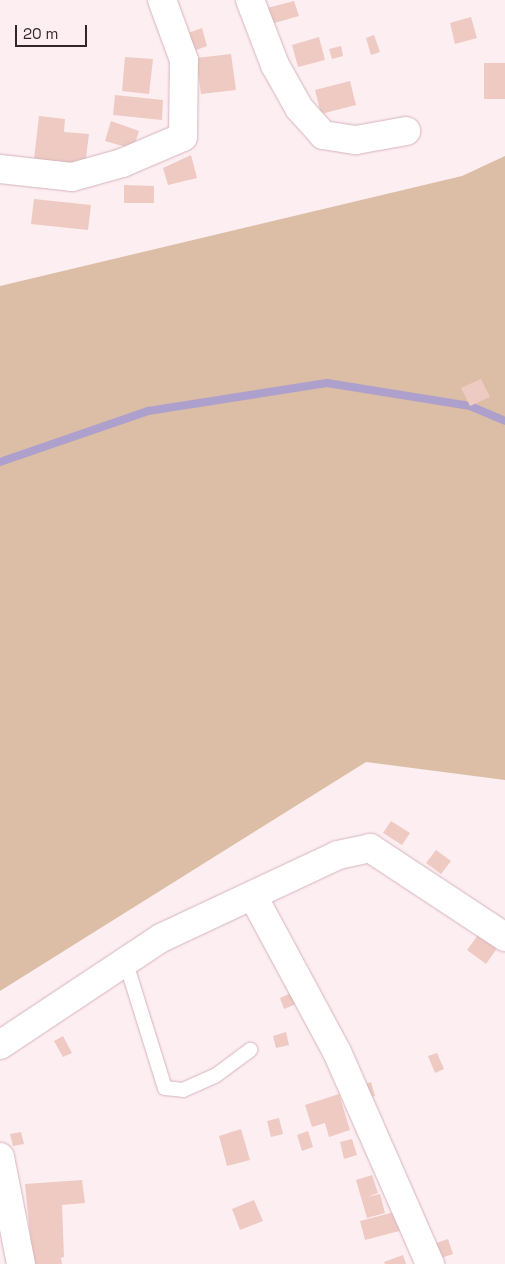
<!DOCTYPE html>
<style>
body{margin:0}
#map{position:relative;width:505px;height:1264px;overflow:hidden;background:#fdeef2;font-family:"Space Grotesk",sans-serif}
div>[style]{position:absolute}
.green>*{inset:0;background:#dcbda5}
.stream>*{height:8px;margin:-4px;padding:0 4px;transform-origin:4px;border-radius:4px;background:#aea0cc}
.building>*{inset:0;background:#eecac3}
.roads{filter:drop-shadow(0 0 1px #d6b3bd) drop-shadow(0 0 1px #d6b3bd)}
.lane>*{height:14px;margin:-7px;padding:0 7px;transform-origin:7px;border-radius:7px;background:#fff}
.street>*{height:28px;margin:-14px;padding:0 14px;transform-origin:14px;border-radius:14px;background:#fff}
span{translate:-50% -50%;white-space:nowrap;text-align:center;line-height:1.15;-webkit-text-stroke:5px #fdeef2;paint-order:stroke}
.scale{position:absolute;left:15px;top:25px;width:72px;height:22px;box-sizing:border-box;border:2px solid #332529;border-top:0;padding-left:6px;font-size:15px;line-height:18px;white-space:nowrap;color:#332529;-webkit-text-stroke:4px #fdeef2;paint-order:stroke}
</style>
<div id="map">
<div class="green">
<i style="clip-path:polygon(505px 156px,505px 780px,366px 762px,0 991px,0 286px,462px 176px)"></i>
</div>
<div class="stream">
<i style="left:0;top:462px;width:157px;rotate:-19deg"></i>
<i style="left:148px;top:411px;width:181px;rotate:-8.9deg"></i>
<i style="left:327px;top:383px;width:145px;rotate:9.1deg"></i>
<i style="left:470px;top:406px;width:38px;rotate:23deg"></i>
</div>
<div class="building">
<i style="clip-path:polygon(294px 1px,299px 16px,271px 24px,267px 8px)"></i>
<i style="clip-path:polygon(471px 17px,477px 38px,455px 44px,450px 23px)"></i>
<i style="clip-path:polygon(202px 28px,207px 46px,191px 52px,185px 34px)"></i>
<i style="clip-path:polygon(374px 35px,380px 52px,371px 55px,366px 38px)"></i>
<i style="clip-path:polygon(319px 37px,325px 60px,298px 67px,292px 45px)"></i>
<i style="clip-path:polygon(341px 46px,343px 56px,332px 59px,329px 49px)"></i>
<i style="clip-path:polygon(231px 54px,236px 90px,201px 94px,196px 58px)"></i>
<i style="clip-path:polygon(125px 57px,153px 59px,149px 94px,122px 91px)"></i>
<i style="clip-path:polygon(484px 63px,505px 63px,505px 99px,484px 99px)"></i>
<i style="clip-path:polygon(350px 81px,356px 105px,321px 114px,315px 90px)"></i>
<i style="clip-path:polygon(115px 95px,163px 100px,162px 120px,113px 115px)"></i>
<i style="clip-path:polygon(39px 116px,65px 119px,64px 132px,89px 134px,85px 165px,34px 159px)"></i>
<i style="clip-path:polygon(111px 121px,139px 131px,133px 149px,105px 141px)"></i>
<i style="clip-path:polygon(191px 155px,197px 178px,168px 185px,163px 168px)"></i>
<i style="clip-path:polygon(124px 185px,154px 186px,154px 203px,124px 203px)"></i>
<i style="clip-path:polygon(34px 199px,91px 205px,88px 230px,31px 224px)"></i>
<i style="clip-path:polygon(481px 379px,490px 397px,470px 406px,461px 388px)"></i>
<i style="clip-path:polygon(391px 821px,410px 833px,402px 845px,383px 833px)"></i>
<i style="clip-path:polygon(436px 850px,451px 861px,441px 874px,426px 863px)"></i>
<i style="clip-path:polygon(481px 931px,500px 944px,486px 964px,467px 950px)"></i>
<i style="clip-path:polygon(291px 993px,296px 1004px,284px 1009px,280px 998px)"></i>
<i style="clip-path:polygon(286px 1032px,289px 1045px,276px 1048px,273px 1036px)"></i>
<i style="clip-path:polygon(63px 1036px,72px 1053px,63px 1057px,54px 1041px)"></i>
<i style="clip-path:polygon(437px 1053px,444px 1069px,435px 1073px,428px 1056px)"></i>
<i style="clip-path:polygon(371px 1082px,375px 1096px,365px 1099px,361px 1085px)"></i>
<i style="clip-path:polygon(339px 1094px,350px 1130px,329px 1137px,325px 1123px,312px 1127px,305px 1105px)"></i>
<i style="clip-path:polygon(279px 1118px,283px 1134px,271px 1137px,267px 1121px)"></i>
<i style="clip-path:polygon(241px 1129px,250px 1160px,227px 1166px,219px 1136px)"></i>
<i style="clip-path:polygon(308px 1131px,313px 1147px,302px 1151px,297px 1135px)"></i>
<i style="clip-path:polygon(21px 1132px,24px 1144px,13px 1146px,10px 1134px)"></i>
<i style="clip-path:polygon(352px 1139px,357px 1155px,344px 1159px,340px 1142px)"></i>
<i style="clip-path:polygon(372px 1175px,378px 1193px,367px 1197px,380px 1194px,385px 1213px,367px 1218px,356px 1180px)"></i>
<i style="clip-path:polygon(82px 1180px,85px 1203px,62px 1205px,64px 1257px,55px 1259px,61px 1258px,62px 1264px,33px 1264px,25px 1184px)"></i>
<i style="clip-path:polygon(254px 1200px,263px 1221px,240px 1230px,232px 1209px)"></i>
<i style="clip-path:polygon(398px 1211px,403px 1230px,365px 1240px,360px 1221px)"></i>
<i style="clip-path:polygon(448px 1239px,453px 1254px,432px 1261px,428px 1246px)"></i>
<i style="clip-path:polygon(403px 1255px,406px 1264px,385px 1264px,384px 1262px)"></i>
</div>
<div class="roads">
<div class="lane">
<i style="left:126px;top:963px;width:131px;rotate:72.7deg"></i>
<i style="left:165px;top:1088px;width:18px;rotate:6deg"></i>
<i style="left:183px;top:1090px;width:35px;rotate:-24deg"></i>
<i style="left:215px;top:1076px;width:44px;rotate:-36.6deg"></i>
</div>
<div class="street">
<i style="left:250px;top:0;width:70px;rotate:69deg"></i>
<i style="left:275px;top:65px;width:49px;rotate:60.8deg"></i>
<i style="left:299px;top:108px;width:36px;rotate:48deg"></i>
<i style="left:323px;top:135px;width:33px;rotate:9deg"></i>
<i style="left:356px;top:140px;width:51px;rotate:-10.2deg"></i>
<i style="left:0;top:169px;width:72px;rotate:6.3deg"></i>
<i style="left:72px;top:177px;width:52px;rotate:-15.6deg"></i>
<i style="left:122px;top:163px;width:66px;rotate:-23.1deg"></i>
<i style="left:183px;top:137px;width:77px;rotate:-89.3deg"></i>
<i style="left:184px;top:60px;width:64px;rotate:-110.1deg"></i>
<i style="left:253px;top:896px;width:177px;rotate:61.7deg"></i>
<i style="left:337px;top:1052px;width:232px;rotate:66.3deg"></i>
<i style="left:0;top:1045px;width:193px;rotate:-33.6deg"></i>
<i style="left:161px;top:938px;width:195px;rotate:-25.1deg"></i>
<i style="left:338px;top:855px;width:33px;rotate:-12deg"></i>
<i style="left:370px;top:848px;width:162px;rotate:33.4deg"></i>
<i style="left:0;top:1157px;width:109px;rotate:78.9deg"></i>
</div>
</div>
<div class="scale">20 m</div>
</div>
